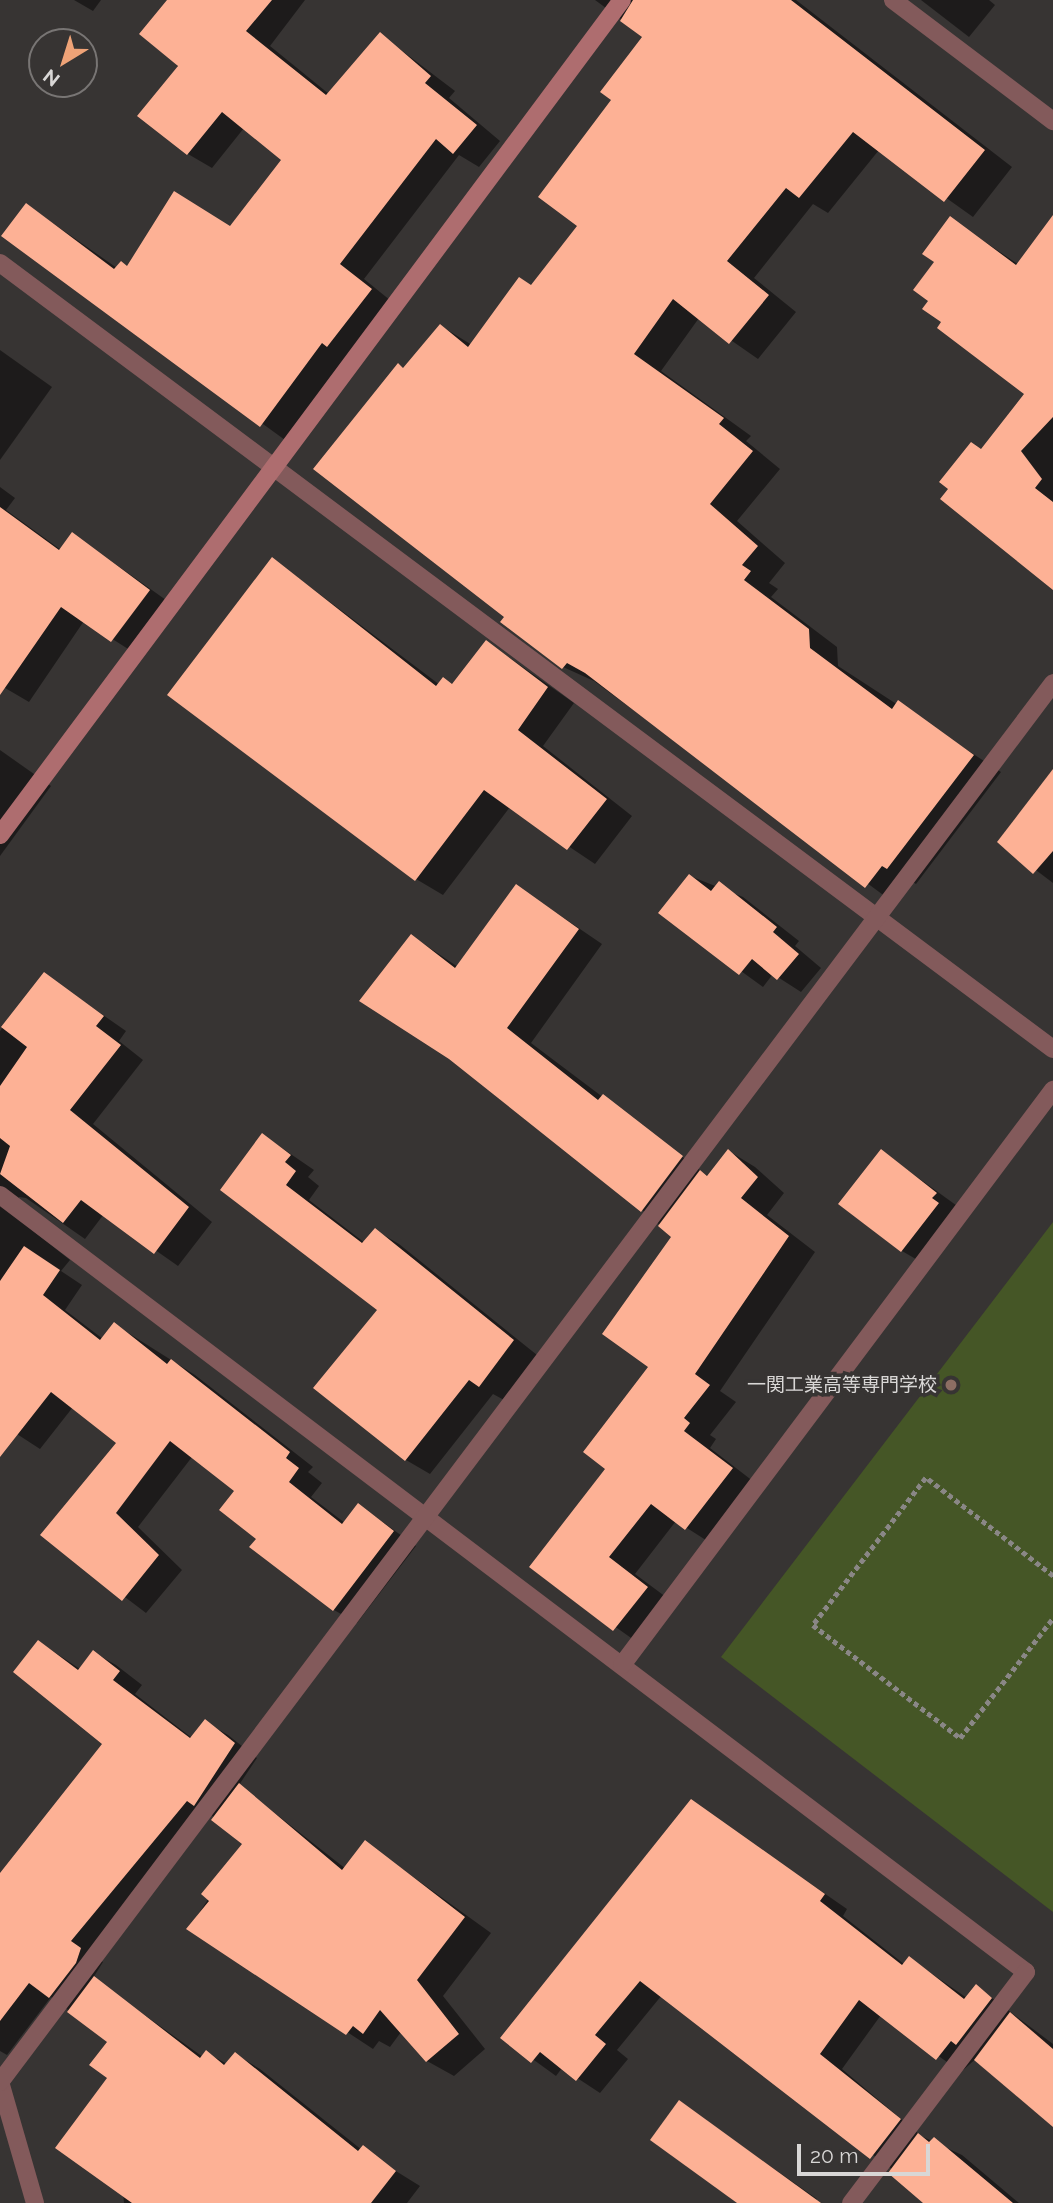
<!DOCTYPE html>
<meta charset="utf-8">
<style>
body{margin:0}
#map{position:relative;width:1053px;height:2203px;overflow:hidden;background:#373433;font-family:Raleway,"Noto Sans JP",sans-serif}
div>[style]{position:absolute}
.green>*{inset:0;background:#455626}
.shadow>*{inset:0;background:#0007}
.building>*{inset:0;background:#fdb195}
.path>*{height:4.5px;margin-top:-2.25px;transform-origin:0;background:repeating-linear-gradient(90deg,#8a8786 0 5px,transparent 0 8.5px)}
.street>*{height:18px;margin:-9px;padding:0 9px;transform-origin:9px;border-radius:9px;background:#835a5b}
.secondary>*{height:18px;margin:-9px;padding:0 9px;transform-origin:9px;border-radius:9px;background:#ae6d6f}
.dots>*{width:19px;height:19px;translate:-50% -50%;box-sizing:border-box;border:4px solid #373433;border-radius:50%}
span{translate:-50% -50%;white-space:nowrap;text-align:center;line-height:1.15;-webkit-text-stroke:7px #373433;paint-order:stroke}
.poi-label{font-size:19px;color:#d9d7d6}
.right{translate:-100% -50%;text-align:right}
.north{position:absolute;left:28px;top:28px;width:70px;height:70px;box-sizing:border-box;background:#373433;border:2px solid #787574;border-radius:50%;rotate:218deg;font-size:19px;font-weight:700;line-height:28px;text-align:center;color:#d9d7d6}
.north::after{content:'';display:block;margin:auto;width:24px;height:32px;background:#efa377;clip-path:polygon(50% 0,100% 100%,50% 72%,0 100%)}
.scale{position:absolute;left:797px;top:2144px;width:133px;height:32px;box-sizing:border-box;border:4px solid #d9d7d6;border-top:0;padding-left:9px;font-size:21px;line-height:24px;white-space:nowrap;color:#d9d7d6;-webkit-text-stroke:5px #373433;paint-order:stroke}
</style>
<div id="map">
<div class="green">
<i style="clip-path:polygon(1053px 1222px,1053px 1912px,721px 1657px)"></i>
</div>
<div class="shadow">
<i style="clip-path:polygon(74px 0,101px 0,93px 11px)"></i>
<i style="clip-path:polygon(169px 0,305px 0,270px 46px,329px 94px,380px 34px,455px 91px,449px 98px,500px 141px,479px 167px,459px 155px,364px 279px,396px 305px,285px 440px,4px 235px,27px 205px,117px 268px,128px 267px,230px 227px,283px 160px,244px 128px,212px 168px,188px 154px)"></i>
<i style="clip-path:polygon(595px 0,796px 0,1012px 167px,973px 217px,879px 150px,828px 213px,813px 204px,754px 278px,796px 312px,758px 359px,699px 318px,661px 371px,751px 436px,746px 441px,780px 469px,737px 521px,785px 563px,769px 583px,778px 589px,771px 597px,837px 647px,838px 666px,1001px 772px,916px 884px,911px 881px,894px 903px,594px 681px,563px 667px,506px 617px,405px 369px,441px 326px,472px 345px,532px 287px,579px 226px,613px 100px,644px 36px)"></i>
<i style="clip-path:polygon(921px 0,989px 0,995px 5px,969px 37px)"></i>
<i style="clip-path:polygon(950px 218px,1019px 265px,1053px 218px,1053px 583px,951px 489px,1027px 394px,943px 321px,930px 300px)"></i>
<i style="clip-path:polygon(0 350px,52px 387px,0 460px)"></i>
<i style="clip-path:polygon(0 487px,15px 498px,6px 510px,61px 550px,73px 534px,173px 605px,136px 654px,84px 621px,29px 702px,0 685px)"></i>
<i style="clip-path:polygon(273px 559px,440px 685px,453px 685px,487px 642px,574px 703px,543px 746px,632px 816px,595px 864px,510px 807px,443px 895px,416px 879px)"></i>
<i style="clip-path:polygon(0 750px,51px 786px,0 856px)"></i>
<i style="clip-path:polygon(1053px 789px,1053px 883px,999px 842px)"></i>
<i style="clip-path:polygon(690px 876px,743px 897px,799px 941px,795px 946px,821px 968px,801px 992px,773px 974px,763px 987px,661px 913px)"></i>
<i style="clip-path:polygon(517px 886px,602px 944px,531px 1043px,709px 1177px,729px 1151px,755px 1167px,784px 1193px,767px 1215px,815px 1252px,720px 1391px,736px 1402px,710px 1435px,716px 1439px,710px 1448px,758px 1485px,712px 1544px,676px 1521px,635px 1574px,674px 1603px,641px 1645px,531px 1567px,608px 1469px,650px 1367px,673px 1236px,642px 1210px,412px 936px,458px 967px)"></i>
<i style="clip-path:polygon(44px 974px,126px 1031px,119px 1041px,143px 1060px,93px 1124px,212px 1222px,178px 1266px,104px 1214px,85px 1239px,26px 1198px,19px 1197px,13px 1215px,70px 1260px,61px 1271px,82px 1285px,65px 1310px,103px 1339px,114px 1324px,195px 1375px,313px 1467px,308px 1472px,322px 1483px,311px 1497px,345px 1523px,359px 1505px,416px 1546px,357px 1623px,334px 1610px,258px 1539px,236px 1491px,192px 1457px,138px 1527px,182px 1570px,146px 1613px,42px 1534px,118px 1443px,73px 1407px,40px 1449px,0 1423px,0 1031px)"></i>
<i style="clip-path:polygon(263px 1135px,314px 1170px,308px 1177px,319px 1186px,309px 1200px,365px 1243px,375px 1230px,399px 1244px,537px 1355px,504px 1400px,493px 1394px,430px 1474px,406px 1460px,379px 1309px,222px 1189px)"></i>
<i style="clip-path:polygon(881px 1151px,960px 1208px,926px 1265px,902px 1251px)"></i>
<i style="clip-path:polygon(39px 1642px,80px 1669px,93px 1652px,116px 1665px,142px 1685px,135px 1694px,192px 1738px,205px 1722px,228px 1735px,257px 1758px,239px 1785px,346px 1869px,366px 1843px,491px 1933px,443px 1996px,485px 2049px,454px 2076px,427px 2061px,401px 2032px,390px 2047px,379px 2041px,373px 2049px,189px 1928px,245px 1844px,210px 1814px,93px 1955px,103px 1962px,93px 1978px,203px 2057px,207px 2053px,227px 2064px,235px 2054px,260px 2069px,362px 2150px,420px 2186px,407px 2203px,124px 2203px,109px 2041px,51px 1997px,7px 2055px,0 2051px,0 1881px,105px 1744px)"></i>
<i style="clip-path:polygon(691px 1801px,847px 1909px,843px 1916px,904px 1964px,909px 1958px,967px 1998px,976px 1986px,1053px 2044px,1053px 2119px,979px 2056px,961px 2072px,881px 2015px,842px 2069px,921px 2136px,962px 2155px,1019px 2203px,927px 2203px,893px 2170px,662px 1995px,617px 2050px,628px 2059px,600px 2093px,562px 2068px,556px 2076px,502px 2037px)"></i>
<i style="clip-path:polygon(679px 2102px,817px 2199px,814px 2203px,740px 2203px)"></i>
</div>
<div class="building">
<i style="clip-path:polygon(167px 0,272px 0,246px 31px,326px 95px,380px 32px,431px 76px,425px 83px,477px 125px,453px 154px,436px 139px,340px 264px,372px 289px,327px 347px,322px 343px,260px 427px,1px 236px,26px 203px,114px 269px,121px 261px,127px 266px,174px 191px,230px 226px,281px 160px,222px 112px,187px 155px,137px 116px,178px 66px,139px 34px)"></i>
<i style="clip-path:polygon(633px 0,791px 0,985px 150px,944px 202px,853px 132px,799px 198px,786px 188px,727px 261px,769px 295px,729px 344px,673px 299px,634px 354px,724px 418px,719px 424px,753px 451px,710px 504px,758px 546px,742px 565px,751px 571px,744px 580px,809px 629px,810px 648px,892px 709px,898px 700px,974px 755px,887px 869px,882px 866px,865px 888px,585px 673px,567px 663px,562px 669px,500px 622px,504px 617px,313px 469px,398px 363px,403px 368px,440px 324px,468px 347px,519px 277px,531px 285px,577px 226px,538px 197px,611px 100px,600px 92px,642px 37px,620px 21px)"></i>
<i style="clip-path:polygon(1053px 215px,1053px 417px,1021px 451px,1042px 479px,1035px 488px,1053px 502px,1053px 590px,940px 499px,948px 489px,939px 482px,971px 442px,981px 449px,1024px 394px,937px 328px,941px 322px,922px 309px,928px 301px,913px 290px,934px 262px,922px 254px,950px 216px,1016px 265px)"></i>
<i style="clip-path:polygon(0 507px,59px 550px,72px 532px,150px 590px,111px 642px,61px 607px,0 695px)"></i>
<i style="clip-path:polygon(272px 557px,436px 686px,443px 677px,452px 684px,486px 640px,548px 687px,518px 730px,607px 799px,567px 850px,484px 790px,415px 881px,167px 695px)"></i>
<i style="clip-path:polygon(1053px 769px,1053px 851px,1033px 874px,997px 842px)"></i>
<i style="clip-path:polygon(689px 874px,711px 891px,719px 881px,777px 927px,773px 932px,799px 954px,777px 980px,752px 959px,739px 975px,658px 913px)"></i>
<i style="clip-path:polygon(516px 884px,579px 929px,507px 1028px,598px 1100px,603px 1094px,683px 1156px,641px 1212px,449px 1059px,359px 1001px,411px 934px,455px 968px)"></i>
<i style="clip-path:polygon(44px 972px,104px 1016px,96px 1026px,121px 1045px,70px 1110px,189px 1207px,154px 1254px,81px 1200px,63px 1223px,0 1174px,10px 1146px,0 1138px,0 1086px,27px 1047px,1px 1027px)"></i>
<i style="clip-path:polygon(262px 1133px,291px 1155px,285px 1162px,296px 1171px,286px 1185px,362px 1243px,375px 1228px,514px 1340px,479px 1387px,469px 1380px,405px 1461px,313px 1388px,377px 1310px,220px 1190px)"></i>
<i style="clip-path:polygon(728px 1149px,758px 1177px,741px 1198px,789px 1236px,695px 1374px,710px 1385px,684px 1418px,690px 1423px,684px 1431px,733px 1468px,685px 1530px,651px 1504px,609px 1557px,648px 1587px,613px 1631px,529px 1567px,605px 1469px,583px 1452px,648px 1367px,602px 1334px,671px 1237px,658px 1226px,700px 1170px,707px 1176px)"></i>
<i style="clip-path:polygon(881px 1149px,937px 1193px,932px 1198px,939px 1203px,901px 1252px,838px 1204px)"></i>
<i style="clip-path:polygon(24px 1246px,60px 1270px,43px 1295px,100px 1340px,114px 1322px,167px 1364px,171px 1359px,290px 1452px,286px 1458px,299px 1468px,289px 1482px,342px 1524px,358px 1503px,394px 1531px,333px 1611px,249px 1547px,256px 1539px,219px 1510px,234px 1491px,170px 1441px,116px 1513px,159px 1555px,122px 1601px,40px 1535px,116px 1443px,51px 1392px,0 1457px,0 1281px)"></i>
<i style="clip-path:polygon(38px 1640px,78px 1670px,93px 1650px,120px 1671px,113px 1680px,190px 1738px,205px 1719px,235px 1743px,194px 1806px,187px 1801px,71px 1941px,81px 1948px,76px 1963px,49px 1998px,29px 1983px,0 2021px,0 1873px,102px 1744px,13px 1672px)"></i>
<i style="clip-path:polygon(239px 1783px,342px 1870px,365px 1840px,465px 1917px,417px 1980px,459px 2034px,426px 2062px,380px 2010px,363px 2034px,353px 2026px,346px 2035px,186px 1929px,209px 1901px,201px 1894px,242px 1844px,211px 1820px)"></i>
<i style="clip-path:polygon(691px 1799px,825px 1894px,820px 1901px,902px 1965px,909px 1956px,964px 1999px,976px 1984px,992px 1998px,956px 2045px,951px 2041px,936px 2060px,859px 2000px,820px 2054px,901px 2119px,870px 2159px,640px 1981px,595px 2035px,606px 2044px,576px 2081px,540px 2052px,531px 2063px,500px 2038px)"></i>
<i style="clip-path:polygon(94px 1976px,200px 2058px,206px 2050px,224px 2065px,235px 2052px,358px 2151px,363px 2145px,396px 2171px,371px 2203px,132px 2203px,55px 2148px,107px 2078px,89px 2065px,107px 2042px,67px 2012px)"></i>
<i style="clip-path:polygon(1010px 2012px,1053px 2049px,1053px 2127px,974px 2060px)"></i>
<i style="clip-path:polygon(679px 2100px,821px 2203px,737px 2203px,650px 2140px)"></i>
<i style="clip-path:polygon(918px 2133px,929px 2142px,934px 2137px,1013px 2203px,923px 2203px,888px 2173px)"></i>
</div>
<div class="path">
<i style="left:1053px;top:1576px;width:160px;rotate:-142.3deg"></i>
<i style="left:926px;top:1478px;width:185px;rotate:127.5deg"></i>
<i style="left:813px;top:1625px;width:185px;rotate:37.5deg"></i>
<i style="left:960px;top:1738px;width:152px;rotate:-52.2deg"></i>
</div>
<div class="street">
<i style="left:893px;top:0;width:201px;rotate:37.1deg"></i>
<i style="left:0;top:263px;width:1314px;rotate:36.74deg"></i>
<i style="left:0;top:1195px;width:1287px;rotate:37.14deg"></i>
<i style="left:1026px;top:1972px;width:290px;rotate:127.1deg"></i>
<i style="left:622px;top:1665px;width:719px;rotate:-53.15deg"></i>
<i style="left:35px;top:2203px;width:126px;rotate:-106.1deg"></i>
<i style="left:0;top:2082px;width:1751px;rotate:-53.03deg"></i>
</div>
<div class="secondary">
<i style="left:0;top:835px;width:1041px;rotate:-53.32deg"></i>
</div>
<div class="dots">
<i style="left:951px;top:1385px;background:#8d6e63"></i>
</div>
<div class="poi-label">
<span class="right" style="left:937px;top:1385px">一関工業高等専門学校</span>
</div>
<div class="north">N</div>
<div class="scale">20 m</div>
</div>
